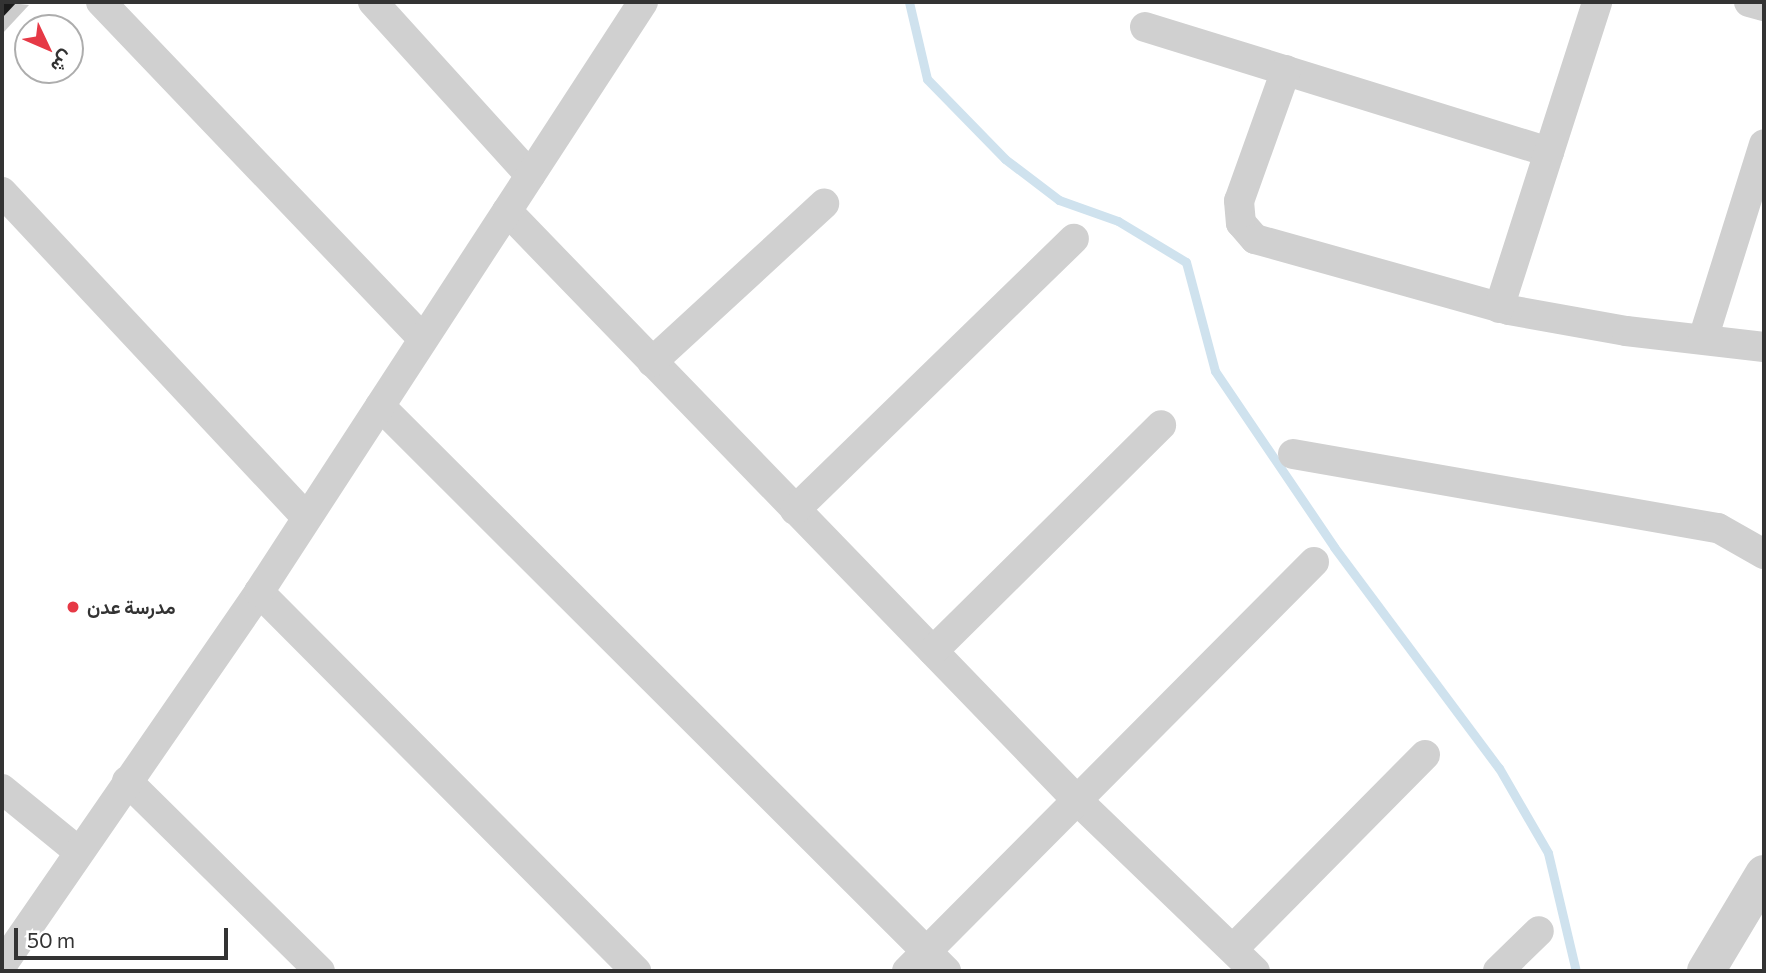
<!DOCTYPE html>
<meta charset="utf-8">
<style>
body{margin:0}
#map{position:relative;width:1766px;height:973px;overflow:hidden;background:#fff;font-family:Commissioner,Vazirmatn,sans-serif}
div>[style]{position:absolute}
.shadow>*{inset:0;background:#0003}
.stream>*{height:9px;margin:-4.5px;padding:0 4.5px;transform-origin:4.5px;border-radius:4.5px;background:#cfe2ee}
.building>*{inset:0;background:#1a1a1a}
.minor>*{height:30px;margin:-15px;padding:0 15px;transform-origin:15px;border-radius:15px;background:#d0d0d0}
.tertiary>*{height:38px;margin:-19px;padding:0 19px;transform-origin:19px;border-radius:19px;background:#d0d0d0}
.dots>*{width:19px;height:19px;translate:-50% -50%;box-sizing:border-box;border:4px solid #fff;border-radius:50%}
span{translate:-50% -50%;white-space:nowrap;text-align:center;line-height:1.15;-webkit-text-stroke:7px #fff;paint-order:stroke}
.poi-label{font-size:19px;color:#333;font-weight:700}
.left{translate:0 -50%;text-align:left}
.frame{position:absolute;inset:0;border:4px solid #333;pointer-events:none}
.north{position:absolute;left:14px;top:14px;width:70px;height:70px;box-sizing:border-box;background:#fff;border:2px solid #adadad;border-radius:50%;rotate:134deg;font-size:19px;font-weight:700;line-height:28px;text-align:center;color:#333}
.north::after{content:'';display:block;margin:auto;width:24px;height:32px;background:#e63946;clip-path:polygon(50% 0,100% 100%,50% 72%,0 100%)}
.scale{position:absolute;left:14px;top:928px;width:214px;height:32px;box-sizing:border-box;border:4px solid #333;border-top:0;padding-left:9px;font-size:21px;line-height:24px;white-space:nowrap;color:#333;-webkit-text-stroke:5px #fff;paint-order:stroke}
</style>
<div id="map">
<div class="shadow">
<i style="clip-path:polygon(2px 2px,29px 5px,2px 34px)"></i>
</div>
<div class="stream">
<i style="left:909px;top:2px;width:79px;rotate:76.8deg"></i>
<i style="left:927px;top:79px;width:112px;rotate:45.7deg"></i>
<i style="left:1005px;top:159px;width:68px;rotate:37.2deg"></i>
<i style="left:1059px;top:200px;width:63px;rotate:19.6deg"></i>
<i style="left:1118px;top:221px;width:79px;rotate:31.1deg"></i>
<i style="left:1186px;top:262px;width:113px;rotate:75.1deg"></i>
<i style="left:1215px;top:371px;width:212px;rotate:55.9deg"></i>
<i style="left:1334px;top:547px;width:276px;rotate:53.3deg"></i>
<i style="left:1499px;top:768px;width:98px;rotate:60deg"></i>
<i style="left:1548px;top:853px;width:121px;rotate:76.7deg"></i>
</div>
<div class="building">
<i style="clip-path:polygon(2px 2px,17px 2px,2px 18px)"></i>
</div>
<div class="minor">
<i style="left:101px;top:2px;width:466px;rotate:46.3deg"></i>
<i style="left:373px;top:2px;width:234px;rotate:47.8deg"></i>
<i style="left:1749px;top:2px;width:16px;rotate:15deg"></i>
<i style="left:1145px;top:27px;width:423px;rotate:17.2deg"></i>
<i style="left:1286px;top:70px;width:139px;rotate:109.7deg"></i>
<i style="left:1239px;top:201px;width:22px;rotate:85deg"></i>
<i style="left:1241px;top:223px;width:21px;rotate:49deg"></i>
<i style="left:1255px;top:239px;width:264px;rotate:15.6deg"></i>
<i style="left:1509px;top:310px;width:119px;rotate:10.2deg"></i>
<i style="left:1626px;top:331px;width:139px;rotate:6.6deg"></i>
<i style="left:2px;top:192px;width:446px;rotate:46.9deg"></i>
<i style="left:507px;top:211px;width:820px;rotate:45.94deg"></i>
<i style="left:1077px;top:800px;width:247px;rotate:43.9deg"></i>
<i style="left:1499px;top:308px;width:321px;rotate:-72.2deg"></i>
<i style="left:1703px;top:339px;width:204px;rotate:-72.6deg"></i>
<i style="left:652px;top:362px;width:234px;rotate:-42.6deg"></i>
<i style="left:380px;top:406px;width:800px;rotate:44.95deg"></i>
<i style="left:1293px;top:454px;width:431px;rotate:9.9deg"></i>
<i style="left:1718px;top:528px;width:53px;rotate:29.5deg"></i>
<i style="left:795px;top:510px;width:389px;rotate:-44.2deg"></i>
<i style="left:259px;top:592px;width:535px;rotate:45.15deg"></i>
<i style="left:933px;top:651px;width:321px;rotate:-44.7deg"></i>
<i style="left:127px;top:781px;width:271px;rotate:44.6deg"></i>
<i style="left:2px;top:789px;width:99px;rotate:39.3deg"></i>
<i style="left:1233px;top:949px;width:273px;rotate:-45.3deg"></i>
<i style="left:2px;top:965px;width:453px;rotate:-55.4deg"></i>
<i style="left:259px;top:592px;width:704px;rotate:-56.94deg"></i>
<i style="left:907px;top:971px;width:577px;rotate:-45.14deg"></i>
<i style="left:1498px;top:971px;width:57px;rotate:-44.3deg"></i>
</div>
<div class="tertiary">
<i style="left:1706px;top:971px;width:113px;rotate:-59.1deg"></i>
</div>
<div class="dots">
<i style="left:73px;top:607px;background:#e63946"></i>
</div>
<div class="poi-label">
<span class="left" style="left:87px;top:607px">مدرسة عدن</span>
</div>
<div class="frame"></div>
<div class="north">ش</div>
<div class="scale">50 m</div>
</div>
